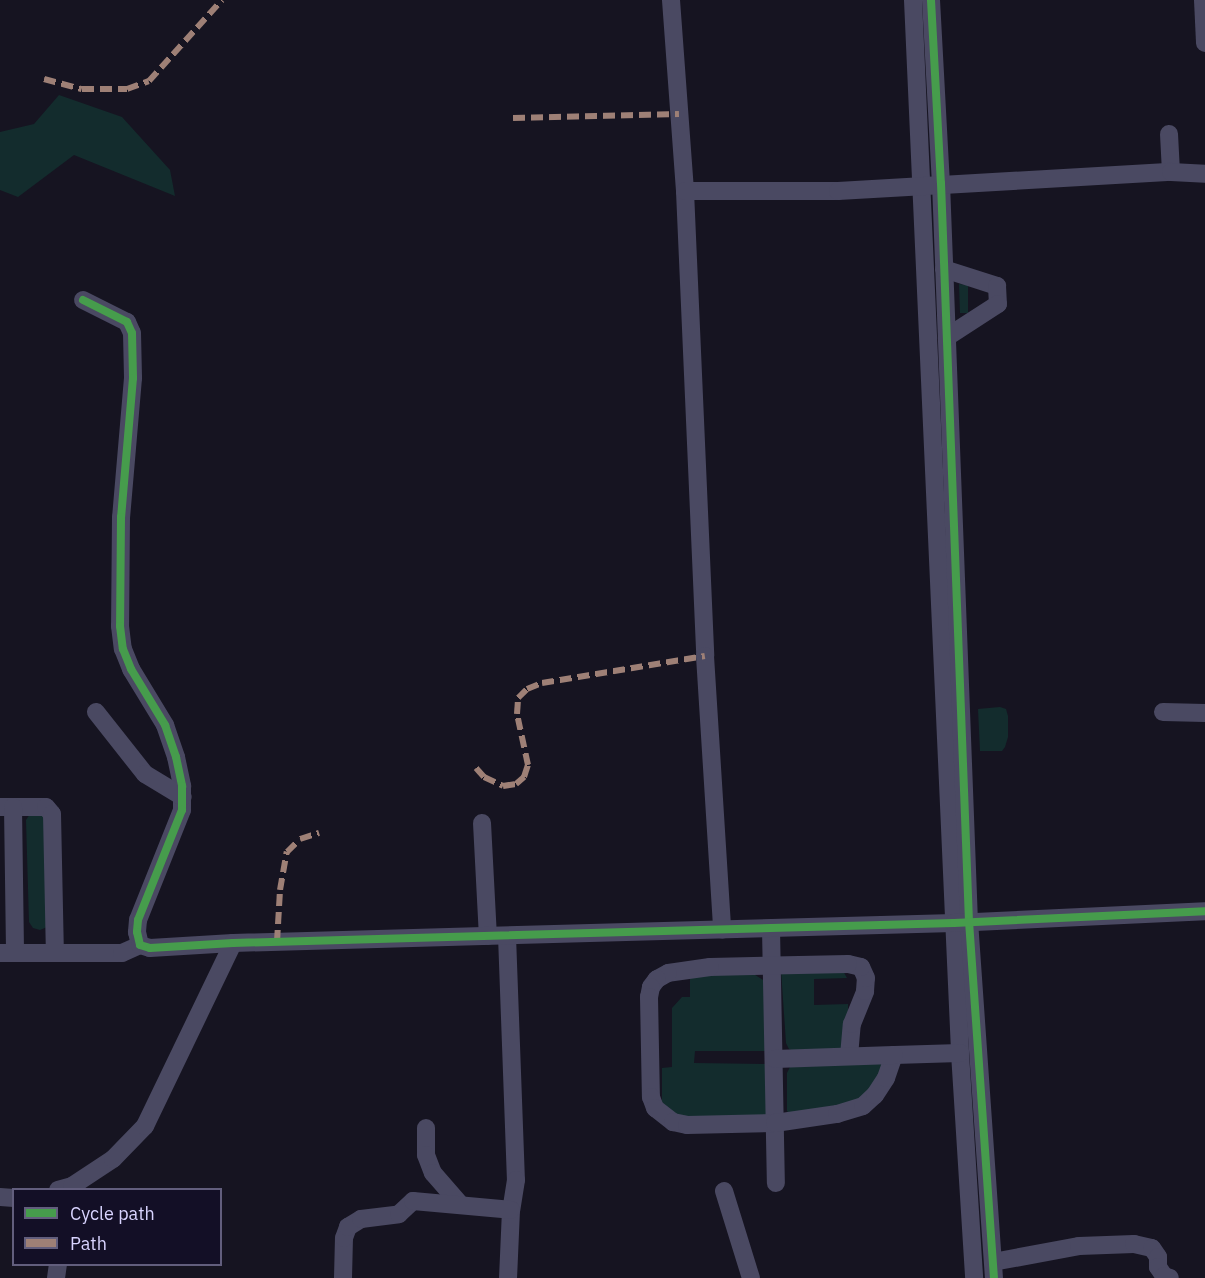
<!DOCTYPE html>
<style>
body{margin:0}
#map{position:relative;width:1205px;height:1278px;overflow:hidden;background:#161421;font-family:"IBM Plex Sans",sans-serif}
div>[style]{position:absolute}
.green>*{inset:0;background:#132c2d}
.minor>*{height:18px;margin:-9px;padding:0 9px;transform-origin:9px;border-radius:9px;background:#4a4962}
.quiet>*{height:6px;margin-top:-3px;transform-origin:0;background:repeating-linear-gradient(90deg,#9e8076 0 12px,transparent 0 18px)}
.cycleway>*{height:8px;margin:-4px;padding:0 4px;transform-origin:4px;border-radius:4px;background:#469c4c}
span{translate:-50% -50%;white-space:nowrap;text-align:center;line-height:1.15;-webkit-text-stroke:4.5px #130f26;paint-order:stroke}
.legend{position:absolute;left:12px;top:1188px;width:210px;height:78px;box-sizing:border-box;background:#130f26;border:2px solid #625e7d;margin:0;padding:8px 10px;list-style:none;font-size:18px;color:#d9d4ff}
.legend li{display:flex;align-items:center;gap:12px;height:30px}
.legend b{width:30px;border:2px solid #625e7d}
</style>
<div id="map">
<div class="green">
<i style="clip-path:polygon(59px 95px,122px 117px,170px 170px,175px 196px,74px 155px,18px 197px,0 190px,0 132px,34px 124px)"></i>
<i style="clip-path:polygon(959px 284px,968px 285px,968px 313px,960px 313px)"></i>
<i style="clip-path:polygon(1000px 707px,1006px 709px,1008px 716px,1008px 737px,1005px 747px,1002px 751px,980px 751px,978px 709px)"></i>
<i style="clip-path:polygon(44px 813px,47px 927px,40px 930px,33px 928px,29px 922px,26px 820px,30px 814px)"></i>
<i style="clip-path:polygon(842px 969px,847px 978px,814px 979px,814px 1005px,848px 1004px,848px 1036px,841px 1051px,796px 1052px,789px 1049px,786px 1043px,781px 970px)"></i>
<i style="clip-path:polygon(752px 973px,768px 983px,766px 1051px,695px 1051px,694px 1063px,765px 1064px,767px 1115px,689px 1118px,671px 1113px,662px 1102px,662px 1068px,672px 1067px,672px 1008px,682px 997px,690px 997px,690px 975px)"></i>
<i style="clip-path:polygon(884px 1063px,885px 1071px,858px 1102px,791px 1115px,787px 1111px,787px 1073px,790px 1067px)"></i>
</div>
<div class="minor">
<i style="left:671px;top:0;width:192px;rotate:85.8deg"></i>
<i style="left:685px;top:191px;width:465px;rotate:87.5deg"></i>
<i style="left:705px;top:656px;width:274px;rotate:86.4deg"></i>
<i style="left:913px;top:0;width:1054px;rotate:87.44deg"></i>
<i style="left:960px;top:1053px;width:225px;rotate:86.4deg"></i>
<i style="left:931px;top:0;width:183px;rotate:86.9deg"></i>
<i style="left:941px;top:183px;width:739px;rotate:87.83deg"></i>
<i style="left:969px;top:921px;width:358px;rotate:86deg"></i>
<i style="left:1203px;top:0;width:43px;rotate:87.3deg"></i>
<i style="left:1169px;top:134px;width:38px;rotate:87deg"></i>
<i style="left:685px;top:191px;width:153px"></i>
<i style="left:838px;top:191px;width:334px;rotate:-3.3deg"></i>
<i style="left:1171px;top:172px;width:34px;rotate:3deg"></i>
<i style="left:944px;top:269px;width:56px;rotate:17.8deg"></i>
<i style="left:997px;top:286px;width:18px;rotate:87deg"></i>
<i style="left:998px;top:304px;width:61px;rotate:147.1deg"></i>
<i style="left:83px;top:300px;width:49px;rotate:26.6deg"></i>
<i style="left:127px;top:322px;width:12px;rotate:66deg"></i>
<i style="left:132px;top:333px;width:45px;rotate:88.7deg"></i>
<i style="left:133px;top:378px;width:140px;rotate:94.9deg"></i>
<i style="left:121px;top:517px;width:109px;rotate:90.5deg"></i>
<i style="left:120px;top:626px;width:23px;rotate:83deg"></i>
<i style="left:123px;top:649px;width:22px;rotate:68deg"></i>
<i style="left:131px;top:669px;width:66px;rotate:58.7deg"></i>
<i style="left:165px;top:725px;width:34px;rotate:71deg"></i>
<i style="left:176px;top:757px;width:30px;rotate:78deg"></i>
<i style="left:182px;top:786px;width:24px;rotate:90deg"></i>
<i style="left:182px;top:810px;width:118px;rotate:111.8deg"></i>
<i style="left:138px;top:920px;width:12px;rotate:95deg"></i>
<i style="left:137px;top:932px;width:13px;rotate:77deg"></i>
<i style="left:96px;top:712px;width:79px;rotate:51.7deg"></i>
<i style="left:145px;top:774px;width:44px;rotate:31.2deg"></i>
<i style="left:1163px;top:712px;width:42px;rotate:1.4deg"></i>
<i style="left:0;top:807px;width:46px"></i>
<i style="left:46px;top:807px;width:9px;rotate:49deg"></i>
<i style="left:52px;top:814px;width:139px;rotate:88.8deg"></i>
<i style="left:13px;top:807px;width:145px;rotate:89.2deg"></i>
<i style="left:482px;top:823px;width:113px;rotate:87deg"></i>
<i style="left:771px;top:929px;width:254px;rotate:88.9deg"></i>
<i style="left:507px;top:936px;width:244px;rotate:87.9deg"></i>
<i style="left:516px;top:1180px;width:30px;rotate:99deg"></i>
<i style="left:511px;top:1210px;width:68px;rotate:92.5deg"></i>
<i style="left:0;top:953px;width:122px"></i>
<i style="left:122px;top:953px;width:20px;rotate:-24deg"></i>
<i style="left:140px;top:945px;width:10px;rotate:17deg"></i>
<i style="left:150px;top:948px;width:83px;rotate:-3.4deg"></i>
<i style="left:233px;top:943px;width:721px;rotate:-1.59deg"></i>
<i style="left:954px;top:923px;width:251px;rotate:-2.7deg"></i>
<i style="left:849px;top:1056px;width:32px;rotate:-85deg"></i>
<i style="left:852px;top:1024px;width:35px;rotate:-68deg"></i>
<i style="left:865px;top:991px;width:13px;rotate:-86deg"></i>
<i style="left:866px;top:978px;width:12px;rotate:-114deg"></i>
<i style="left:861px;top:967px;width:13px;rotate:-167deg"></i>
<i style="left:848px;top:964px;width:138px;rotate:178.8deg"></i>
<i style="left:710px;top:967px;width:42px;rotate:171.9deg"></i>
<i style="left:668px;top:973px;width:13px;rotate:151deg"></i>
<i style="left:657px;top:979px;width:10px;rotate:127deg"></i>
<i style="left:651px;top:987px;width:10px;rotate:101deg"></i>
<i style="left:649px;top:997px;width:100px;rotate:88.9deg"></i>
<i style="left:651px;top:1097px;width:12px;rotate:70deg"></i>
<i style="left:655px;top:1108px;width:23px;rotate:38deg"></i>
<i style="left:673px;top:1122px;width:14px;rotate:12deg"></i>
<i style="left:687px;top:1125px;width:88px;rotate:-1.3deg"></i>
<i style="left:775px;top:1123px;width:63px;rotate:-8.3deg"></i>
<i style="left:837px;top:1114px;width:27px;rotate:-17deg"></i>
<i style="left:863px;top:1106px;width:16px;rotate:-43deg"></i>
<i style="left:875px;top:1095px;width:20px;rotate:-57deg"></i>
<i style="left:886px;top:1078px;width:24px;rotate:-71deg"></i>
<i style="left:894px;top:1055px;width:66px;rotate:-1.7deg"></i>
<i style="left:775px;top:1059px;width:119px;rotate:-1.9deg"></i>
<i style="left:426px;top:1128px;width:27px;rotate:90deg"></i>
<i style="left:426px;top:1155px;width:19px;rotate:69deg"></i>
<i style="left:433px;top:1173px;width:41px;rotate:48.9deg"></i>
<i style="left:58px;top:1190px;width:15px;rotate:-16deg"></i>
<i style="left:72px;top:1186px;width:49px;rotate:-33.4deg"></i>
<i style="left:113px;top:1159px;width:46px;rotate:-45.9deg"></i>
<i style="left:145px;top:1126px;width:203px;rotate:-64.3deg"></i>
<i style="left:724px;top:1191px;width:91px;rotate:72.8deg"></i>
<i style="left:0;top:1197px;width:14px;rotate:4deg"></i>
<i style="left:993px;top:1262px;width:87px;rotate:-10.5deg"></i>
<i style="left:1079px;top:1246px;width:55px;rotate:-2.1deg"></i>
<i style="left:1134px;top:1244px;width:18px;rotate:13deg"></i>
<i style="left:1152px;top:1248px;width:11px;rotate:56deg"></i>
<i style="left:1158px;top:1257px;width:10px;rotate:90deg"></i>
<i style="left:1158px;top:1267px;width:11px;rotate:56deg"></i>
<i style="left:1164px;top:1276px;width:6px;rotate:18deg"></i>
<i style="left:56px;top:1278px;width:14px;rotate:-82deg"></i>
<i style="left:343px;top:1278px;width:40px;rotate:-88.6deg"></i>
<i style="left:344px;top:1238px;width:12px;rotate:-70deg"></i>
<i style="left:348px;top:1227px;width:15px;rotate:-32deg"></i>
<i style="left:361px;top:1219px;width:38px;rotate:-7deg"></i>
<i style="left:399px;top:1214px;width:19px;rotate:-43deg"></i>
<i style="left:413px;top:1201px;width:98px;rotate:5.2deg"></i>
</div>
<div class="quiet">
<i style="left:44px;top:79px;width:39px;rotate:15deg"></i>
<i style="left:82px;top:89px;width:45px"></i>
<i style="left:127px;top:89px;width:23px;rotate:-20deg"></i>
<i style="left:149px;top:81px;width:109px;rotate:-48deg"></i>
<i style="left:513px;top:118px;width:166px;rotate:-1.4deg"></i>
<i style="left:476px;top:768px;width:12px;rotate:48deg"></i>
<i style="left:484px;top:777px;width:21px;rotate:25deg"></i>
<i style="left:503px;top:786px;width:13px;rotate:-9deg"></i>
<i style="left:516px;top:784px;width:11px;rotate:-41deg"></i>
<i style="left:524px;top:777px;width:13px;rotate:-72deg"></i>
<i style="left:528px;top:765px;width:52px;rotate:-102.2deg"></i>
<i style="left:517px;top:714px;width:16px;rotate:-86deg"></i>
<i style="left:518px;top:698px;width:13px;rotate:-45deg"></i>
<i style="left:527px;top:689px;width:16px;rotate:-22deg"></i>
<i style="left:542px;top:683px;width:165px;rotate:-9.4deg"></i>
<i style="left:277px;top:942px;width:52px;rotate:-86.7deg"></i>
<i style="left:280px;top:890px;width:39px;rotate:-80deg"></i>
<i style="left:287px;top:852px;width:18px;rotate:-45deg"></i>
<i style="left:300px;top:839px;width:20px;rotate:-18deg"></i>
</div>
<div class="cycleway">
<i style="left:931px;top:0;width:183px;rotate:86.9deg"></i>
<i style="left:941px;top:183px;width:739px;rotate:87.83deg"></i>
<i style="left:969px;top:921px;width:358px;rotate:86deg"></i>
<i style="left:83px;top:300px;width:49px;rotate:26.6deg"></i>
<i style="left:127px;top:322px;width:12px;rotate:66deg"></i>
<i style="left:132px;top:333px;width:45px;rotate:88.7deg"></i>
<i style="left:133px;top:378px;width:140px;rotate:94.9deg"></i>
<i style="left:121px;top:517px;width:109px;rotate:90.5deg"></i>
<i style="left:120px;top:626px;width:23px;rotate:83deg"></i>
<i style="left:123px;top:649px;width:22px;rotate:68deg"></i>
<i style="left:131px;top:669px;width:66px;rotate:58.7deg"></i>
<i style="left:165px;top:725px;width:34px;rotate:71deg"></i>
<i style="left:176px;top:757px;width:30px;rotate:78deg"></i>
<i style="left:182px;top:786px;width:24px;rotate:90deg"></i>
<i style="left:182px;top:810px;width:118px;rotate:111.8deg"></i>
<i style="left:138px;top:920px;width:12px;rotate:95deg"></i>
<i style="left:137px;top:932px;width:13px;rotate:77deg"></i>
<i style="left:140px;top:945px;width:10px;rotate:17deg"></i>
<i style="left:150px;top:948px;width:83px;rotate:-3.4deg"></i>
<i style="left:233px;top:943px;width:721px;rotate:-1.59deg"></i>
<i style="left:954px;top:923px;width:251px;rotate:-2.7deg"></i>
</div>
<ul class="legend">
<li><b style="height:8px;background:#469c4c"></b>Cycle path</li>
<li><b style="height:8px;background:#9e8076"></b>Path</li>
</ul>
</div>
